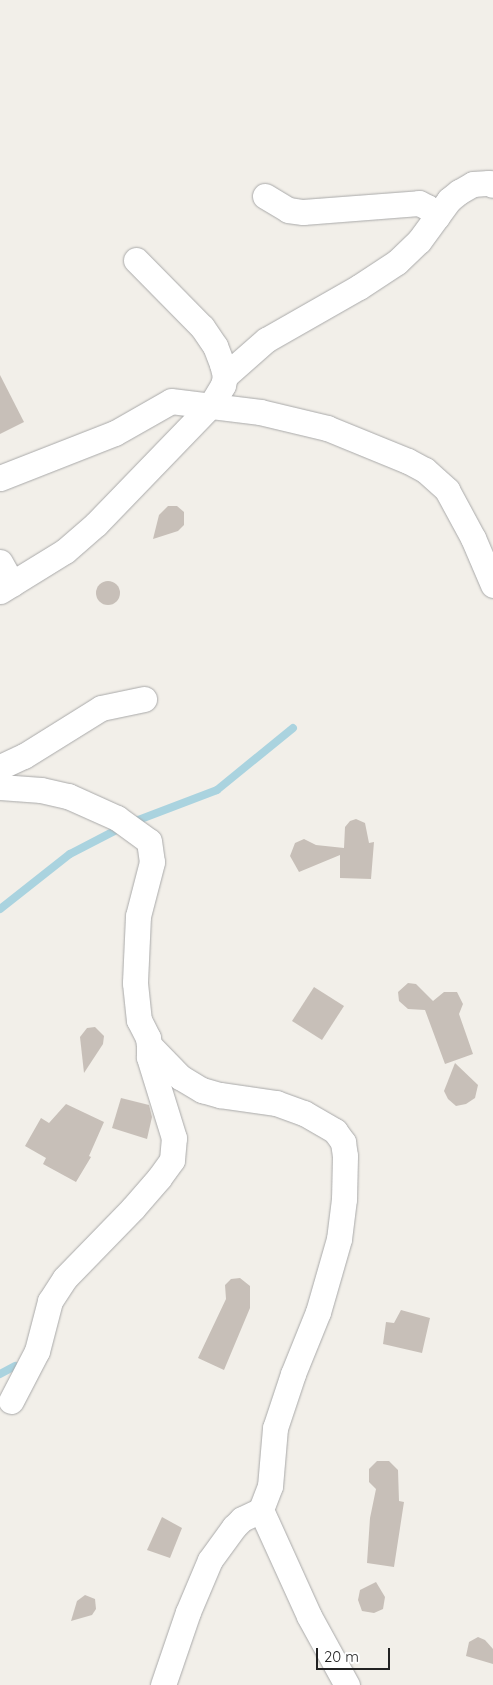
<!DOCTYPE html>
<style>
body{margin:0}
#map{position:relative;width:493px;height:1685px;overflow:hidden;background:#f2efe9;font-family:Quicksand,sans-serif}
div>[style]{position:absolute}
.stream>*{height:8px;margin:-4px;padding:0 4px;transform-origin:4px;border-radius:4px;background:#aad3df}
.building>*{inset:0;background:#c7bfb8}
.round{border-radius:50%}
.roads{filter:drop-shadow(0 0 1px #a9a9a9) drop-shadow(0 0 1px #a9a9a9)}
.minor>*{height:25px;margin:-12.5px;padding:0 12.5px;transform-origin:12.5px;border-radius:12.5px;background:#fff}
span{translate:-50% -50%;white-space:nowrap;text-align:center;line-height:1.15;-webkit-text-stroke:4px #fff;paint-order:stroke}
.scale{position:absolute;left:316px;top:1648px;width:74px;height:22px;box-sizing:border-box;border:2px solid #222;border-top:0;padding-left:6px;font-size:15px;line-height:18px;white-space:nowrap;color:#222;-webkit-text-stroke:4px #fff;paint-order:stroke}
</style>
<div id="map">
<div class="stream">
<i style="left:133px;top:822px;width:90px;rotate:-20.9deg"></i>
<i style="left:217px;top:790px;width:98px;rotate:-39.2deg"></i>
<i style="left:0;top:909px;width:89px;rotate:-38.2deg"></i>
<i style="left:70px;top:854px;width:59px;rotate:-27.4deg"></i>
<i style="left:0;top:1374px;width:17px;rotate:-28deg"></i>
</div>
<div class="building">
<i style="clip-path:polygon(0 375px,24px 422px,0 434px)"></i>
<i style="clip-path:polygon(168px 506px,177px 506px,184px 512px,184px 525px,178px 531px,153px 539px,159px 515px)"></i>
<i class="round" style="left:96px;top:581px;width:24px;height:24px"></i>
<i style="clip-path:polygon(356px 819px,365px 823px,369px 843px,374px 842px,371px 879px,340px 878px,340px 855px,299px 872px,290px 856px,295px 843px,304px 839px,316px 845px,344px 848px,345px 827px,350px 821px)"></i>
<i style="clip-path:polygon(408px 983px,416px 984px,433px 1001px,444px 992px,457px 992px,463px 1004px,459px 1014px,473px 1054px,445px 1064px,425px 1010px,408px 1009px,399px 1001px,398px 992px)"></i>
<i style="clip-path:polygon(314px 987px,344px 1006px,322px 1040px,292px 1021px)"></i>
<i style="clip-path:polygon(95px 1027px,104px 1036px,103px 1044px,84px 1073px,80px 1037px,87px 1028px)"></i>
<i style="clip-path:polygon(455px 1063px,478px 1085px,475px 1098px,466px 1104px,456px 1106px,448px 1099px,444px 1091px)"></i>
<i style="clip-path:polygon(121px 1098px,149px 1105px,152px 1117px,147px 1139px,112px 1128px)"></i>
<i style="clip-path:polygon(66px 1104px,104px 1122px,89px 1156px,91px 1157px,76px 1182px,43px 1164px,46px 1158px,25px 1146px,41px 1118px,49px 1123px)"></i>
<i style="clip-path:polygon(240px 1278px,250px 1286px,250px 1308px,224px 1370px,198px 1358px,226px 1299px,225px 1285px,231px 1279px)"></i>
<i style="clip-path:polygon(401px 1310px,430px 1318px,422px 1353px,383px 1344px,386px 1322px,394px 1323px)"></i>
<i style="clip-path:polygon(377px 1461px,389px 1461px,398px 1470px,399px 1501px,404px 1502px,394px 1567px,367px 1563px,370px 1518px,376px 1489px,369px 1482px,369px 1469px)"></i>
<i style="clip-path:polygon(162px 1517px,182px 1528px,170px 1558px,147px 1550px)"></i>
<i style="clip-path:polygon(376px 1582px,385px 1597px,383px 1609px,374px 1613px,362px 1611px,358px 1600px,360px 1590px)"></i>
<i style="clip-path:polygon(85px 1595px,95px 1599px,96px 1609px,92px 1615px,71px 1621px,77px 1601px)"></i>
<i style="clip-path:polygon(478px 1637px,485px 1640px,493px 1649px,493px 1664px,466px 1656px,469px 1642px)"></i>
</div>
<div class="roads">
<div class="minor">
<i style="left:265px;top:196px;width:27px;rotate:31deg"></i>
<i style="left:288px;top:210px;width:15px;rotate:8deg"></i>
<i style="left:303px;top:212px;width:116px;rotate:-4.4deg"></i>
<i style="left:419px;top:203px;width:9px;rotate:27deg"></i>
<i style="left:427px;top:207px;width:14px;rotate:45deg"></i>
<i style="left:225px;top:376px;width:55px;rotate:-41.3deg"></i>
<i style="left:266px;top:340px;width:107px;rotate:-29.7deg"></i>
<i style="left:359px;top:287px;width:45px;rotate:-33.3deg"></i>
<i style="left:397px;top:262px;width:30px;rotate:-44deg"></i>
<i style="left:419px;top:241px;width:51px;rotate:-53.8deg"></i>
<i style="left:449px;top:200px;width:13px;rotate:-39deg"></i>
<i style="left:459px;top:192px;width:16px;rotate:-30deg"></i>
<i style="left:473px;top:184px;width:16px;rotate:-4deg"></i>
<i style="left:489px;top:183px;width:4px;rotate:27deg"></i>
<i style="left:0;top:478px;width:123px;rotate:-21.4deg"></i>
<i style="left:115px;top:433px;width:64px;rotate:-29.7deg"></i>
<i style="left:171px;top:401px;width:90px;rotate:7deg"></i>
<i style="left:260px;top:412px;width:69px;rotate:13.4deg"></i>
<i style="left:327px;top:428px;width:87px;rotate:22.2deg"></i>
<i style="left:408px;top:461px;width:19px;rotate:28deg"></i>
<i style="left:425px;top:470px;width:30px;rotate:42deg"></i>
<i style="left:447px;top:490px;width:55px;rotate:61.6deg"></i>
<i style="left:473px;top:538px;width:51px;rotate:66.9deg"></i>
<i style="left:0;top:562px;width:25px;rotate:61deg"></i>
<i style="left:0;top:591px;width:76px;rotate:-31.6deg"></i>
<i style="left:65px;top:551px;width:41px;rotate:-41.1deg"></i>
<i style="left:96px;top:524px;width:165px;rotate:-46deg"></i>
<i style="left:211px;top:405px;width:23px;rotate:-59deg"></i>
<i style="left:223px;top:385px;width:9px;rotate:-77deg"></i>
<i style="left:225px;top:376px;width:12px;rotate:-104deg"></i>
<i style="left:222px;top:364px;width:19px;rotate:-111deg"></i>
<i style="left:215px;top:346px;width:23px;rotate:-124deg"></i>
<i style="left:202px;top:327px;width:94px;rotate:-134.6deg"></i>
<i style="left:0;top:767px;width:26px;rotate:-25deg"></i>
<i style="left:24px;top:756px;width:91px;rotate:-31.9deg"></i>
<i style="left:101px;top:708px;width:44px;rotate:-11.8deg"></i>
<i style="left:0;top:787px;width:41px;rotate:4.2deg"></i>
<i style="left:41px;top:790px;width:28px;rotate:13deg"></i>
<i style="left:68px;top:796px;width:54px;rotate:24.2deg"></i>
<i style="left:117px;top:818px;width:39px;rotate:36deg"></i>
<i style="left:149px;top:841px;width:21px;rotate:82deg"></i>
<i style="left:152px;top:862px;width:56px;rotate:104.5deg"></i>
<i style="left:138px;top:916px;width:67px;rotate:92.6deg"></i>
<i style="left:135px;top:983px;width:37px;rotate:84deg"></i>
<i style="left:139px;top:1020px;width:20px;rotate:63deg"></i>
<i style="left:148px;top:1038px;width:7px;rotate:82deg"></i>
<i style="left:149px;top:1045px;width:45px;rotate:45.9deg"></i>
<i style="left:180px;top:1077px;width:26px;rotate:31deg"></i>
<i style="left:202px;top:1090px;width:19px;rotate:16deg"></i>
<i style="left:220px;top:1095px;width:57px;rotate:8.1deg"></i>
<i style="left:276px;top:1103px;width:30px;rotate:20deg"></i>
<i style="left:304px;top:1113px;width:36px;rotate:30deg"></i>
<i style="left:335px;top:1131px;width:14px;rotate:54deg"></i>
<i style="left:343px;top:1142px;width:14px;rotate:82deg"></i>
<i style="left:345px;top:1156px;width:43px;rotate:91.3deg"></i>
<i style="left:344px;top:1199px;width:40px;rotate:97.1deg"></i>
<i style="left:339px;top:1239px;width:76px;rotate:106deg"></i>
<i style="left:318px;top:1312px;width:67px;rotate:112deg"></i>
<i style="left:293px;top:1374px;width:57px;rotate:108.4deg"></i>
<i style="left:275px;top:1428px;width:58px;rotate:94.9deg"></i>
<i style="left:270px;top:1486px;width:26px;rotate:111deg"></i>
<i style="left:261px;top:1510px;width:116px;rotate:65.6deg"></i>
<i style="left:309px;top:1616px;width:79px;rotate:61.2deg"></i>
<i style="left:11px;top:1401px;width:56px;rotate:-62.5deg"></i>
<i style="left:37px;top:1351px;width:52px;rotate:-75.4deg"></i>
<i style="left:50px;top:1301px;width:27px;rotate:-57deg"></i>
<i style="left:65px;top:1278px;width:98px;rotate:-45.8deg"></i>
<i style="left:133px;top:1208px;width:40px;rotate:-49deg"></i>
<i style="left:159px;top:1178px;width:22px;rotate:-54deg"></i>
<i style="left:172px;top:1160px;width:22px;rotate:-85deg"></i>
<i style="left:174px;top:1138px;width:85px;rotate:-107.2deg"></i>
<i style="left:149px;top:1057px;width:12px;rotate:-90deg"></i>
<i style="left:163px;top:1685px;width:77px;rotate:-71.1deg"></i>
<i style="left:188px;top:1612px;width:56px;rotate:-67.1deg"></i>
<i style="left:210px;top:1560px;width:41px;rotate:-54deg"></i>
<i style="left:234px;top:1527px;width:11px;rotate:-45deg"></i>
<i style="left:242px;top:1519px;width:21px;rotate:-25deg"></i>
</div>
</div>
<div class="scale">20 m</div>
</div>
